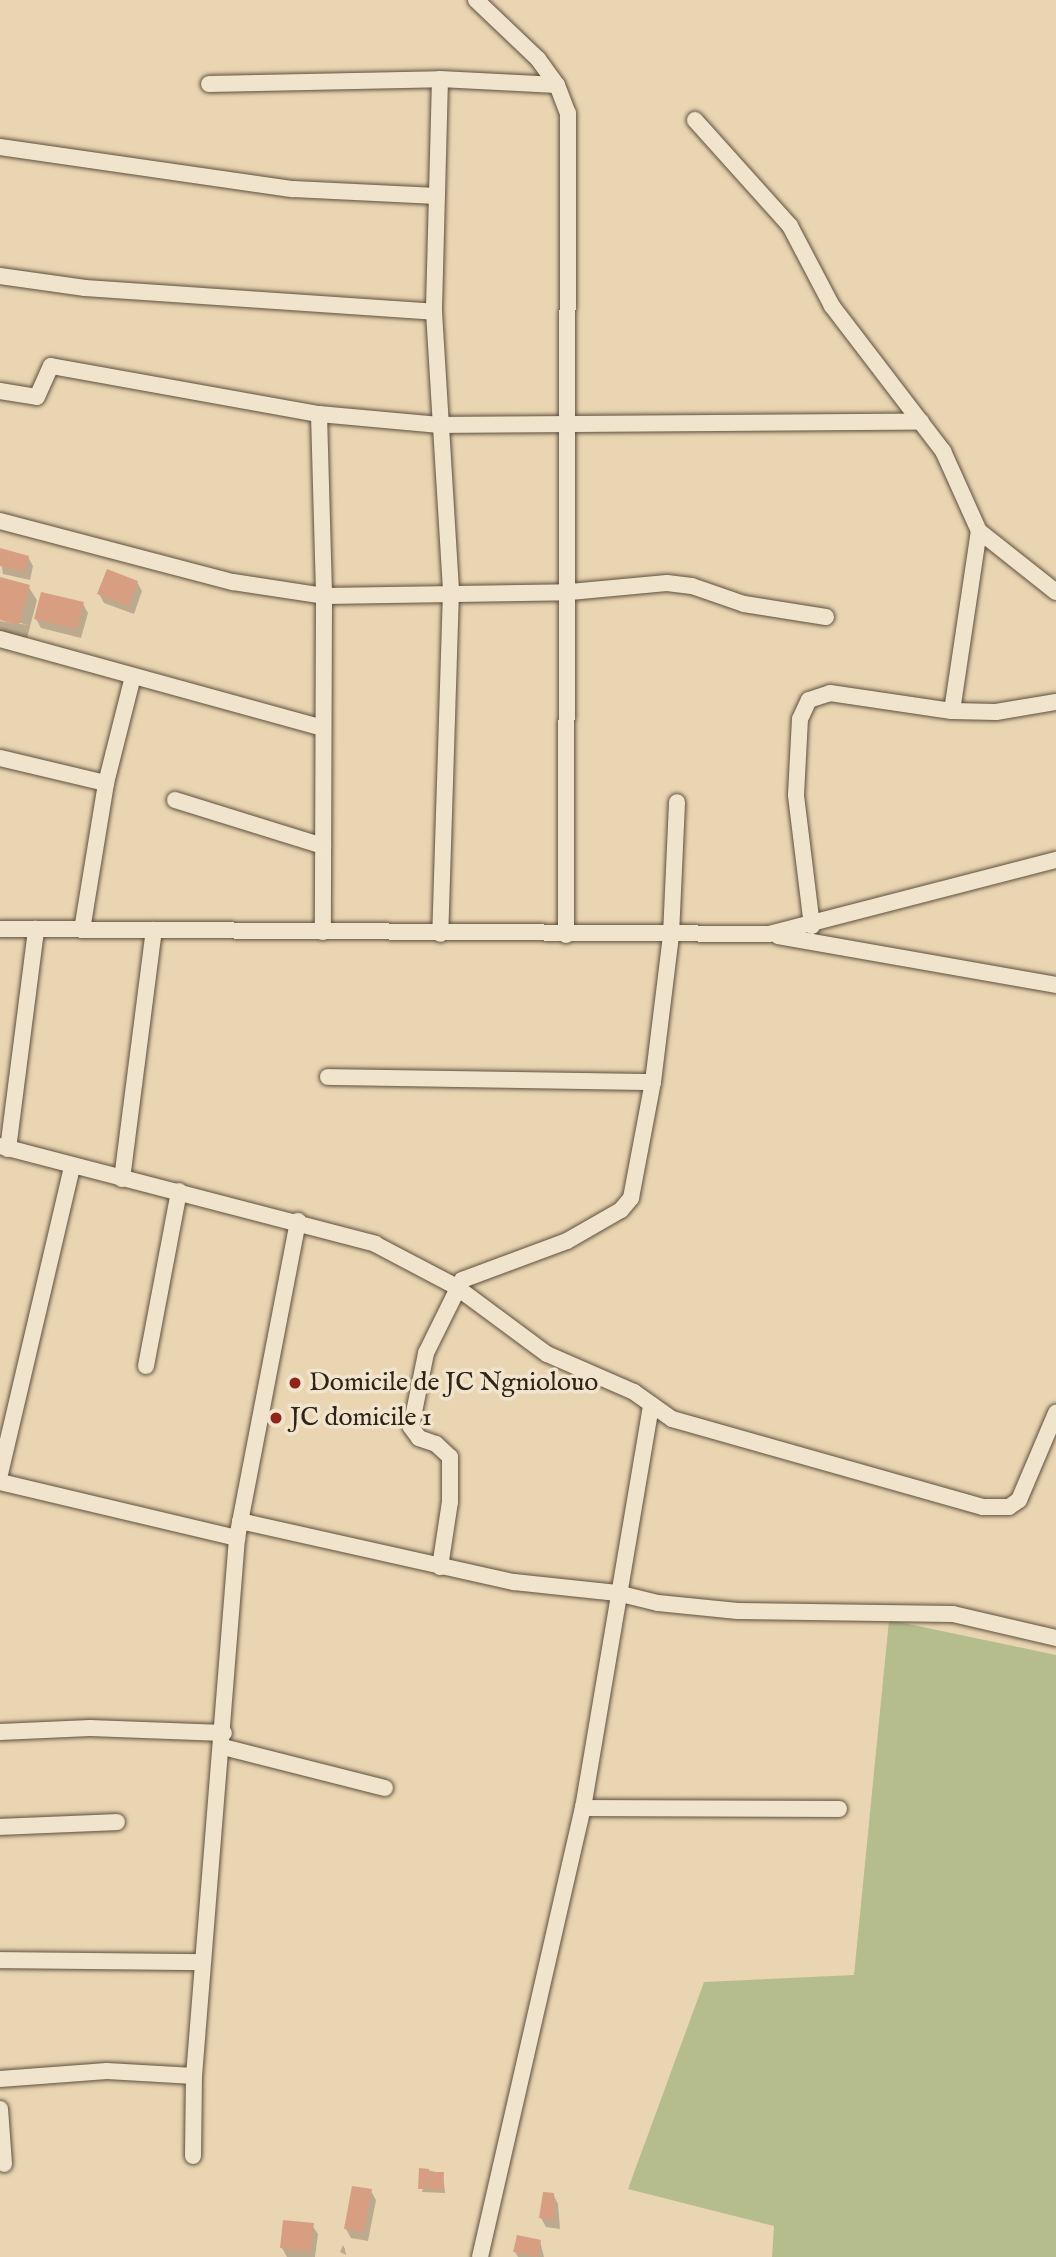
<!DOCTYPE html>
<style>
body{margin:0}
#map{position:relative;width:1056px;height:2257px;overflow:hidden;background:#ead5b2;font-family:"IM FELL English",serif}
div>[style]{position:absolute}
.green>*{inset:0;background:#b5bd8d}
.shadow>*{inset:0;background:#0003}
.building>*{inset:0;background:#d79e82}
.roads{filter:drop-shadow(0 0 2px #5e503e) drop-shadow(0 0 2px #5e503e)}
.minor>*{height:16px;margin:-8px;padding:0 8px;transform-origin:8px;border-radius:8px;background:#f1e4cd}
.dots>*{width:19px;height:19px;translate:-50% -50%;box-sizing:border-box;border:4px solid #f1e4cd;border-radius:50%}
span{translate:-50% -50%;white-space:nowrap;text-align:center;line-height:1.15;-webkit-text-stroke:7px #f1e4cd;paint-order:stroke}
.poi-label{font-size:26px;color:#302418}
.left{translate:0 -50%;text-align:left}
</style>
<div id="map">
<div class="green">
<i style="clip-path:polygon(889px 1620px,1056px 1655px,1056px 2257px,772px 2257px,774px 2226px,628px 2189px,704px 1982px,854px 1975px)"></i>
</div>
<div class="shadow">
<i style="clip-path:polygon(0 554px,28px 557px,33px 566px,30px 580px,3px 574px)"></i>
<i style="clip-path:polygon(0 579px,28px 586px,37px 600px,27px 638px,0 631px,0 621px,28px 625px,0 618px)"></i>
<i style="clip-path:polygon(137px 582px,142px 591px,134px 614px,104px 603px,99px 594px)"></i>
<i style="clip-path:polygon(83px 604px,88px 613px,81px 638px,41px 628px,36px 619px)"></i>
<i style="clip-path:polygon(428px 2170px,443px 2174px,445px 2193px,422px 2192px)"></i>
<i style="clip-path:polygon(371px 2191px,376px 2200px,368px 2241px,351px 2238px,346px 2229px)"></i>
<i style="clip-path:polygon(553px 2194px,558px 2204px,560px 2229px,546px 2227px,541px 2218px)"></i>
<i style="clip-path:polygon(312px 2225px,318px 2234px,315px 2257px,287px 2257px,282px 2248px)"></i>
<i style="clip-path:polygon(540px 2241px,544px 2257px,518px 2257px,515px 2252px)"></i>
<i style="clip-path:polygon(343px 2245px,345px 2249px,346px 2255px,340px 2252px)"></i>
</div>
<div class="building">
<i style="clip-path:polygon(0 548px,29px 556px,25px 572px,0 566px)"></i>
<i style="clip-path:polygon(107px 569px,138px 581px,129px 606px,97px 594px)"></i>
<i style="clip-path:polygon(0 577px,30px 585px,19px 625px,0 620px)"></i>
<i style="clip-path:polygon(41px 592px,84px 602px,77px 629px,34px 619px)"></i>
<i style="clip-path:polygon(419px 2168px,429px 2169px,428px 2189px,418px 2189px)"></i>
<i style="clip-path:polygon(430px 2172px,444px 2172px,443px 2190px,429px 2189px)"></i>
<i style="clip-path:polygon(352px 2186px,372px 2189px,364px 2232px,344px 2229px)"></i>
<i style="clip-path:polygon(543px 2192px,554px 2193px,555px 2220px,539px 2218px)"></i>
<i style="clip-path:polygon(283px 2220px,314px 2223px,310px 2252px,280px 2248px)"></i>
<i style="clip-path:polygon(517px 2235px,541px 2240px,538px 2257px,513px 2252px)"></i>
</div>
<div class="roads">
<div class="minor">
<i style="left:476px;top:0;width:86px;rotate:43.6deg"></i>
<i style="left:538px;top:59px;width:32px;rotate:54deg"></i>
<i style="left:557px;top:85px;width:30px;rotate:69deg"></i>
<i style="left:568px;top:113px;width:822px;rotate:90.14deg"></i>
<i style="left:440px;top:79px;width:233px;rotate:91.5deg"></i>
<i style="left:434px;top:312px;width:280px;rotate:86.5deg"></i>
<i style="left:451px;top:591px;width:343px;rotate:91.8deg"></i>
<i style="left:209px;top:84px;width:231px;rotate:-1.2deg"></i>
<i style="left:440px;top:79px;width:117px;rotate:2.9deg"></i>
<i style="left:695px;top:120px;width:142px;rotate:48.1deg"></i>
<i style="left:790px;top:226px;width:90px;rotate:62.3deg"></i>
<i style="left:832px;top:306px;width:183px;rotate:52.6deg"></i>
<i style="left:943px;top:451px;width:88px;rotate:65.8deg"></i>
<i style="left:979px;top:531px;width:98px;rotate:38.4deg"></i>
<i style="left:0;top:147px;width:296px;rotate:8.2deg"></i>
<i style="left:293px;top:189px;width:144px;rotate:2.8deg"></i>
<i style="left:0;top:276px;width:86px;rotate:8deg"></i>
<i style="left:85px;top:288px;width:350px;rotate:3.9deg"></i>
<i style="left:0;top:391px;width:37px;rotate:9deg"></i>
<i style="left:37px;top:397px;width:34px;rotate:-66deg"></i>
<i style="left:51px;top:366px;width:272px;rotate:10.2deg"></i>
<i style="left:319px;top:414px;width:121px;rotate:5.2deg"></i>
<i style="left:439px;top:425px;width:482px;rotate:-0.4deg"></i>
<i style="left:319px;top:414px;width:182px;rotate:88.4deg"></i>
<i style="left:324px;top:596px;width:336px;rotate:90.2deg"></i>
<i style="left:0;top:521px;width:241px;rotate:14.7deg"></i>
<i style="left:233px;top:582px;width:92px;rotate:8.7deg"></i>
<i style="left:324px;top:596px;width:246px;rotate:-0.9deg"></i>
<i style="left:570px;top:592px;width:97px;rotate:-5.3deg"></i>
<i style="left:667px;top:583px;width:25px;rotate:7deg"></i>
<i style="left:692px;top:586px;width:55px;rotate:19.1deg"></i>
<i style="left:744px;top:604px;width:83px;rotate:9deg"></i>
<i style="left:0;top:639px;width:335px;rotate:15.4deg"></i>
<i style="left:952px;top:711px;width:182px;rotate:-81.5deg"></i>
<i style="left:0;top:758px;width:109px;rotate:13.3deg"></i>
<i style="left:175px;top:800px;width:155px;rotate:17.3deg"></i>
<i style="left:812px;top:926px;width:132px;rotate:-97deg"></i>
<i style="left:796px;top:795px;width:76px;rotate:-87deg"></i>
<i style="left:800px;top:719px;width:21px;rotate:-65deg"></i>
<i style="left:809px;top:700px;width:22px;rotate:-18deg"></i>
<i style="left:830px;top:693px;width:123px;rotate:8.4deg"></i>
<i style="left:952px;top:711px;width:44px;rotate:1.3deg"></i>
<i style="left:996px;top:712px;width:61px;rotate:-9.5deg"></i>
<i style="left:0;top:929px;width:769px;rotate:0.37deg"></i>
<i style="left:769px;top:934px;width:296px;rotate:-14.5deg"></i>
<i style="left:82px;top:930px;width:149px;rotate:-80.7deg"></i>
<i style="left:106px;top:783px;width:110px;rotate:-75.8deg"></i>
<i style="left:778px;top:936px;width:282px;rotate:10deg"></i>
<i style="left:328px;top:1077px;width:325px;rotate:0.9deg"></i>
<i style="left:0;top:1146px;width:388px;rotate:14.6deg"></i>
<i style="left:375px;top:1244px;width:90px;rotate:27.7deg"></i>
<i style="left:455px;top:1286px;width:114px;rotate:36.5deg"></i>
<i style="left:547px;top:1354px;width:95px;rotate:23.6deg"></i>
<i style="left:634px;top:1392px;width:47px;rotate:35.4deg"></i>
<i style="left:672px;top:1419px;width:323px;rotate:15.8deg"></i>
<i style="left:983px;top:1507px;width:26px"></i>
<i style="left:1009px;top:1507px;width:12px;rotate:-35deg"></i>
<i style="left:1019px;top:1500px;width:95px;rotate:-67deg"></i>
<i style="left:8px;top:1149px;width:222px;rotate:-82.7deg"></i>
<i style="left:122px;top:1179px;width:251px;rotate:-82.7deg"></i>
<i style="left:146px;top:1366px;width:178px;rotate:-79.3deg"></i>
<i style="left:0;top:1474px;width:316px;rotate:-76.8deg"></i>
<i style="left:0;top:1482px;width:244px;rotate:13.3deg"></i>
<i style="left:240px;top:1521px;width:281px;rotate:12.6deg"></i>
<i style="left:514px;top:1582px;width:104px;rotate:6.1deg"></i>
<i style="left:617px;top:1593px;width:42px;rotate:13.7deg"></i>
<i style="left:658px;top:1603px;width:80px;rotate:5.7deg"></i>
<i style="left:738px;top:1611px;width:215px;rotate:0.8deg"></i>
<i style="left:953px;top:1614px;width:106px;rotate:13.1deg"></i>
<i style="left:440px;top:1567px;width:66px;rotate:-81.3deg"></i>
<i style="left:450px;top:1502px;width:45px;rotate:-90deg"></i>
<i style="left:450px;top:1457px;width:19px;rotate:-137deg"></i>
<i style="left:436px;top:1444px;width:18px;rotate:-161deg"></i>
<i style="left:419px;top:1438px;width:14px;rotate:-126deg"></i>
<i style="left:411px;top:1427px;width:76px;rotate:-78.5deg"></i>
<i style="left:426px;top:1353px;width:81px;rotate:-63.7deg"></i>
<i style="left:462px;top:1280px;width:112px;rotate:-20.4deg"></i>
<i style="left:567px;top:1241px;width:62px;rotate:-29.9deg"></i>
<i style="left:621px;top:1210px;width:16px;rotate:-50deg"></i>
<i style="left:631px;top:1198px;width:118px;rotate:-79.3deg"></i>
<i style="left:653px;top:1082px;width:148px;rotate:-83deg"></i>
<i style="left:671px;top:935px;width:133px;rotate:-87.4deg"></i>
<i style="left:0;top:1732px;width:90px;rotate:-2.5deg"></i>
<i style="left:90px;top:1728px;width:134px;rotate:2.1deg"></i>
<i style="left:223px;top:1747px;width:167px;rotate:14.2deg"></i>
<i style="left:583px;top:1808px;width:256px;rotate:0.2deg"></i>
<i style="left:0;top:1827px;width:117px;rotate:-2.4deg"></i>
<i style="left:0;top:1960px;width:202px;rotate:0.6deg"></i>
<i style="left:0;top:2079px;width:107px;rotate:-4.3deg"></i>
<i style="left:107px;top:2071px;width:87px;rotate:3.3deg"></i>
<i style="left:0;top:2109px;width:55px;rotate:85.8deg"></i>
<i style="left:193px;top:2156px;width:80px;rotate:-89.3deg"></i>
<i style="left:194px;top:2076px;width:540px;rotate:-85.43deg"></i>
<i style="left:237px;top:1538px;width:323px;rotate:-79.1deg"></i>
<i style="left:480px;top:2257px;width:461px;rotate:-77.1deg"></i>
<i style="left:583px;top:1808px;width:409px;rotate:-80.4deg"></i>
</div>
</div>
<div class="dots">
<i style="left:295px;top:1383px;background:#8f2418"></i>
<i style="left:276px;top:1418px;background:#8f2418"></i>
</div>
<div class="poi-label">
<span class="left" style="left:309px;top:1383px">Domicile de JC Ngniolouo</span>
<span class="left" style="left:290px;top:1418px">JC domicile 1</span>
</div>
</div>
